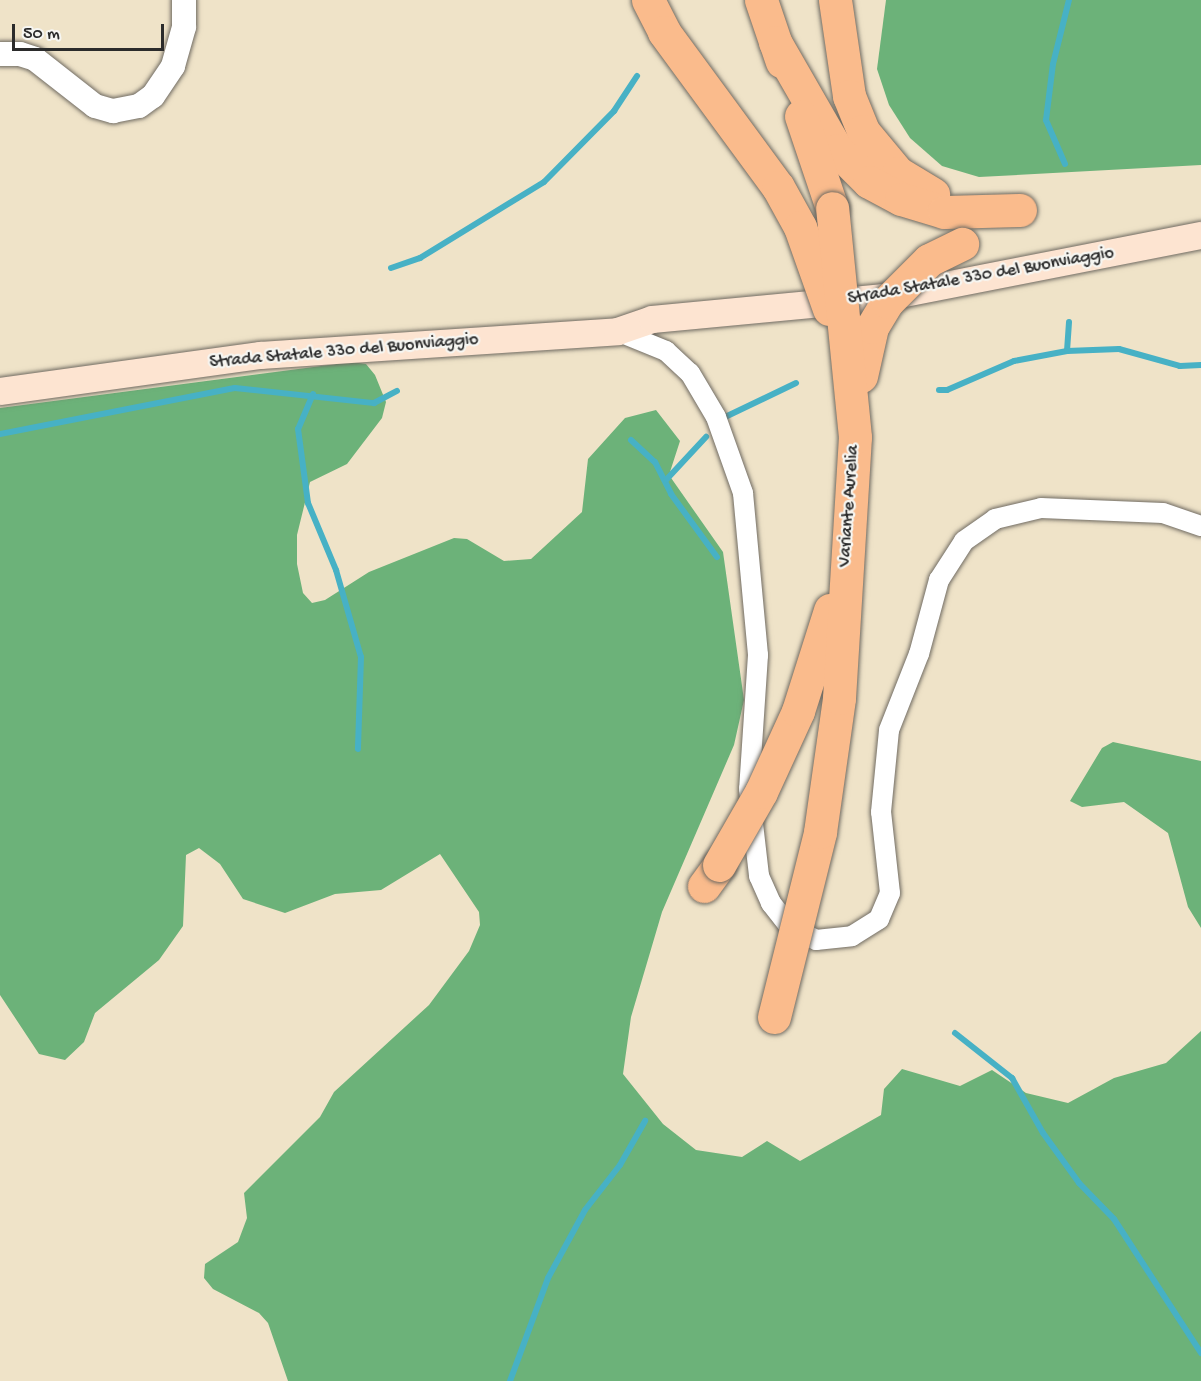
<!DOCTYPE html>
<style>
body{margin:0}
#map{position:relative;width:1201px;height:1381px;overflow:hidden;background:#efe3c8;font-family:"Gochi Hand",sans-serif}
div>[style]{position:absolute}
.forest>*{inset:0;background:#6cb279}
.stream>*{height:6px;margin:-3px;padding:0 3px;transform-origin:3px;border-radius:3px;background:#47b1c5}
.roads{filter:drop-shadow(0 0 2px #706b62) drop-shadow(0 0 2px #706b62)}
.minor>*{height:20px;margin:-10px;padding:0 10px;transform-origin:10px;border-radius:10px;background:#fff}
.tertiary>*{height:24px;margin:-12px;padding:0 12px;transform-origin:12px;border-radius:12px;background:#fff}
.secondary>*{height:27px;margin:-13.5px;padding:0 13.5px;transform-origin:13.5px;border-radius:13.5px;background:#fde4d1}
.trunk>*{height:33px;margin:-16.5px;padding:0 16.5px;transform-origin:16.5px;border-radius:16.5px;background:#fabb8c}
.bridges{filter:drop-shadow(0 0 2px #706b62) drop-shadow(0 0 2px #706b62)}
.trunk-bridge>*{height:33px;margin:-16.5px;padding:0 16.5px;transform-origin:16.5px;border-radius:16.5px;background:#fabb8c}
span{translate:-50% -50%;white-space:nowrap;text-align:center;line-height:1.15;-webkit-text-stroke:4.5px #f6f6f2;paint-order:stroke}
.street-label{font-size:18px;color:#2b2b2b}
.scale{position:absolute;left:12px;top:24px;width:152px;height:27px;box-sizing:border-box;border:3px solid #2b2b2b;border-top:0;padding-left:8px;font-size:18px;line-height:21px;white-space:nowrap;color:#2b2b2b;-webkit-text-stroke:4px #f6f6f2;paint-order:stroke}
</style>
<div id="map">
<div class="forest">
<i style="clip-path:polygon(886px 0,1201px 0,1201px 165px,979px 177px,942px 166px,910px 138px,889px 105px,877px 69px)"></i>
<i style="clip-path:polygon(352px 362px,366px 364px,375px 375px,386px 402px,382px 418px,347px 464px,310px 482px,297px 535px,297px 564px,303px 593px,312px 603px,325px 600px,369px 572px,454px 538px,467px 539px,504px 561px,531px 559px,582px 512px,588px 459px,625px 418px,656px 410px,680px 441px,669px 475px,723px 552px,744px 700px,734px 745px,662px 912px,631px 1017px,623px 1074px,663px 1124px,696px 1150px,742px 1157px,767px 1141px,800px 1161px,881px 1115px,884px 1089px,902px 1069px,960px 1086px,992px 1070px,1026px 1093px,1068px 1103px,1114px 1078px,1166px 1063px,1201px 1031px,1201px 1381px,288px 1381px,268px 1323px,259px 1313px,213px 1289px,204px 1278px,205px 1264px,238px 1242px,247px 1218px,244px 1193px,320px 1117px,334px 1092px,429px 1005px,469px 951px,480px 925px,479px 912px,440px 854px,381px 890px,335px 894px,285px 913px,243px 899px,220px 864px,199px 848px,186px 855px,183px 926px,159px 960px,95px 1013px,84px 1042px,65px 1060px,39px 1054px,0 995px,0 408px)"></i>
<i style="clip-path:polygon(1113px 742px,1201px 761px,1201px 928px,1188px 907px,1168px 833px,1124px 802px,1082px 807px,1070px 801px,1102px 748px)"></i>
</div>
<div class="stream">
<i style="left:1065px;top:164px;width:48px;rotate:-113.4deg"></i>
<i style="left:1046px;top:120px;width:56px;rotate:-82.9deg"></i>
<i style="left:1053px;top:64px;width:66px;rotate:-76deg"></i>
<i style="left:391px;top:268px;width:31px;rotate:-19deg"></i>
<i style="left:420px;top:258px;width:145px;rotate:-31.5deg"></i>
<i style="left:544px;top:182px;width:100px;rotate:-45.4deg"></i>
<i style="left:614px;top:111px;width:42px;rotate:-56.7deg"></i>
<i style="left:1067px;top:351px;width:29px;rotate:-86deg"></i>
<i style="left:939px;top:390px;width:8px"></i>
<i style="left:947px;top:390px;width:73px;rotate:-23.4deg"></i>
<i style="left:1014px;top:361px;width:54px;rotate:-10.7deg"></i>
<i style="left:1067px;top:351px;width:52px;rotate:-2.2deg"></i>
<i style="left:1119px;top:349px;width:63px;rotate:15.6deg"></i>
<i style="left:1180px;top:366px;width:21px;rotate:-3deg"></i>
<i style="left:313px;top:394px;width:38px;rotate:113deg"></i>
<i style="left:298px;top:429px;width:75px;rotate:82.3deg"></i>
<i style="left:308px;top:503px;width:73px;rotate:67.3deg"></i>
<i style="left:336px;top:570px;width:91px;rotate:74deg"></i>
<i style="left:361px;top:657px;width:92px;rotate:91.9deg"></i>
<i style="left:723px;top:418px;width:81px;rotate:-25.6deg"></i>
<i style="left:0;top:434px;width:239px;rotate:-11.1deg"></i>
<i style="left:235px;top:388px;width:140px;rotate:6.2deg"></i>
<i style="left:374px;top:403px;width:26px;rotate:-28deg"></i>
<i style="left:631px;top:440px;width:33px;rotate:43deg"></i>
<i style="left:655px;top:462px;width:36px;rotate:63deg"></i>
<i style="left:671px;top:494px;width:78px;rotate:53.9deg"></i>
<i style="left:666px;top:480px;width:59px;rotate:-47.1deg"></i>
<i style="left:955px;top:1033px;width:73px;rotate:38.3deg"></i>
<i style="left:1012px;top:1078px;width:63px;rotate:60.6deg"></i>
<i style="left:1043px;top:1133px;width:62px;rotate:54.2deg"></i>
<i style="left:1079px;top:1183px;width:50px;rotate:45.8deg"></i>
<i style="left:1114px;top:1219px;width:160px;rotate:57deg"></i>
<i style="left:510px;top:1381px;width:110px;rotate:-69.7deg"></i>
<i style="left:548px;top:1278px;width:77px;rotate:-61.4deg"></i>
<i style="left:585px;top:1210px;width:57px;rotate:-52.1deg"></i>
<i style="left:620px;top:1165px;width:51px;rotate:-60.4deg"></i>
</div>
<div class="roads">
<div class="minor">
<i style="left:617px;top:331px;width:53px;rotate:22.2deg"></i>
<i style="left:666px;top:351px;width:33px;rotate:43deg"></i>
<i style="left:690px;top:373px;width:51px;rotate:59.4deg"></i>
<i style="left:716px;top:417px;width:81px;rotate:70.4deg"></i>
<i style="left:743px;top:493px;width:163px;rotate:84.7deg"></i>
<i style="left:758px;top:655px;width:134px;rotate:93.8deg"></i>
<i style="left:749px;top:789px;width:88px;rotate:83.4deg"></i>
<i style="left:759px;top:876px;width:30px;rotate:66deg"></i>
<i style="left:771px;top:903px;width:28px;rotate:52deg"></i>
<i style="left:788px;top:925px;width:32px;rotate:28deg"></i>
<i style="left:816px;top:940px;width:36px;rotate:-6deg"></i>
<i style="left:852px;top:936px;width:32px;rotate:-32deg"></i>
<i style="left:879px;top:919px;width:28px;rotate:-67deg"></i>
<i style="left:890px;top:893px;width:81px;rotate:-96.3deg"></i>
<i style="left:881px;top:812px;width:82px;rotate:-84.4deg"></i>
<i style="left:889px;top:730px;width:82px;rotate:-68.5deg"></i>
<i style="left:919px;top:654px;width:77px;rotate:-74.9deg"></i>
<i style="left:939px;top:580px;width:46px;rotate:-57.3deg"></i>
<i style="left:964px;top:541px;width:38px;rotate:-35deg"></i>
<i style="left:995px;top:519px;width:47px;rotate:-13.4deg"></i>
<i style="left:1041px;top:508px;width:122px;rotate:2.3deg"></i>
<i style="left:1163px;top:513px;width:40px;rotate:18.9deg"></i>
</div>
<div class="tertiary">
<i style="left:0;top:54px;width:20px"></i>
<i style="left:20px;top:54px;width:16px;rotate:18deg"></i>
<i style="left:35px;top:59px;width:76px;rotate:38.1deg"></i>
<i style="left:95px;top:106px;width:19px;rotate:16deg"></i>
<i style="left:113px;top:111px;width:26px;rotate:-11deg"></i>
<i style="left:139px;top:106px;width:17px;rotate:-36deg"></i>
<i style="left:153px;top:96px;width:36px;rotate:-56deg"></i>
<i style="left:173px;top:66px;width:41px;rotate:-74.2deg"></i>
<i style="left:184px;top:27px;width:27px;rotate:-90deg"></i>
</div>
<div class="secondary">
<i style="left:0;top:391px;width:262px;rotate:-7.9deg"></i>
<i style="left:260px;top:355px;width:358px;rotate:-3.8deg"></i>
<i style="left:617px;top:331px;width:37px;rotate:-19deg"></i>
<i style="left:652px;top:319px;width:233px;rotate:-5.4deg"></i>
<i style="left:884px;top:297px;width:323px;rotate:-11.1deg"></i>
</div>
<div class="trunk">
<i style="left:761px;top:0;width:65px;rotate:71.3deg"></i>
<i style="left:835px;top:0;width:97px;rotate:81.7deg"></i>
<i style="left:849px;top:96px;width:38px;rotate:68deg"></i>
<i style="left:863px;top:131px;width:55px;rotate:50.2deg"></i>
<i style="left:898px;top:173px;width:41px;rotate:31deg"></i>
<i style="left:775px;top:42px;width:125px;rotate:60.1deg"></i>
<i style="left:837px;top:150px;width:45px;rotate:45deg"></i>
<i style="left:869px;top:182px;width:36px;rotate:28deg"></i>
<i style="left:901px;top:199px;width:45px;rotate:16.8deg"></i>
<i style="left:944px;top:212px;width:76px;rotate:-1.5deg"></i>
<i style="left:801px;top:116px;width:97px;rotate:71.4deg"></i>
<i style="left:704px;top:886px;width:26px;rotate:-54deg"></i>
</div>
</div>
<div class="bridges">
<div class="trunk-bridge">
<i style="left:648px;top:0;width:36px;rotate:63deg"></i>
<i style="left:664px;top:32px;width:192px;rotate:53.7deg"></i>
<i style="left:778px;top:187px;width:46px;rotate:61.2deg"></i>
<i style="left:800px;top:227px;width:87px;rotate:70.5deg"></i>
<i style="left:861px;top:376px;width:50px;rotate:-77.3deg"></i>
<i style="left:872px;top:327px;width:29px;rotate:-59deg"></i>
<i style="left:887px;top:302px;width:59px;rotate:-45deg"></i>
<i style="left:929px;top:260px;width:37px;rotate:-26deg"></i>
<i style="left:719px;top:865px;width:84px;rotate:-60.1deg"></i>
<i style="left:761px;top:792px;width:89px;rotate:-65.4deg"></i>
<i style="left:798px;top:711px;width:106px;rotate:-72.4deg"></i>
<i style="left:774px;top:1017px;width:191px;rotate:-76deg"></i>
<i style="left:820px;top:832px;width:135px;rotate:-81.9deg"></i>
<i style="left:839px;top:698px;width:261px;rotate:-86.5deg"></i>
<i style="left:855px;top:437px;width:230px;rotate:-95.7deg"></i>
</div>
</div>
<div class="street-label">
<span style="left:981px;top:277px;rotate:-10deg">Strada Statale 330 del Buonviaggio</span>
<span style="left:344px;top:352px;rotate:-5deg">Strada Statale 330 del Buonviaggio</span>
<span style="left:850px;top:506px;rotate:-86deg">Variante Aurelia</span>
</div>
<div class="scale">50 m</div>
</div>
